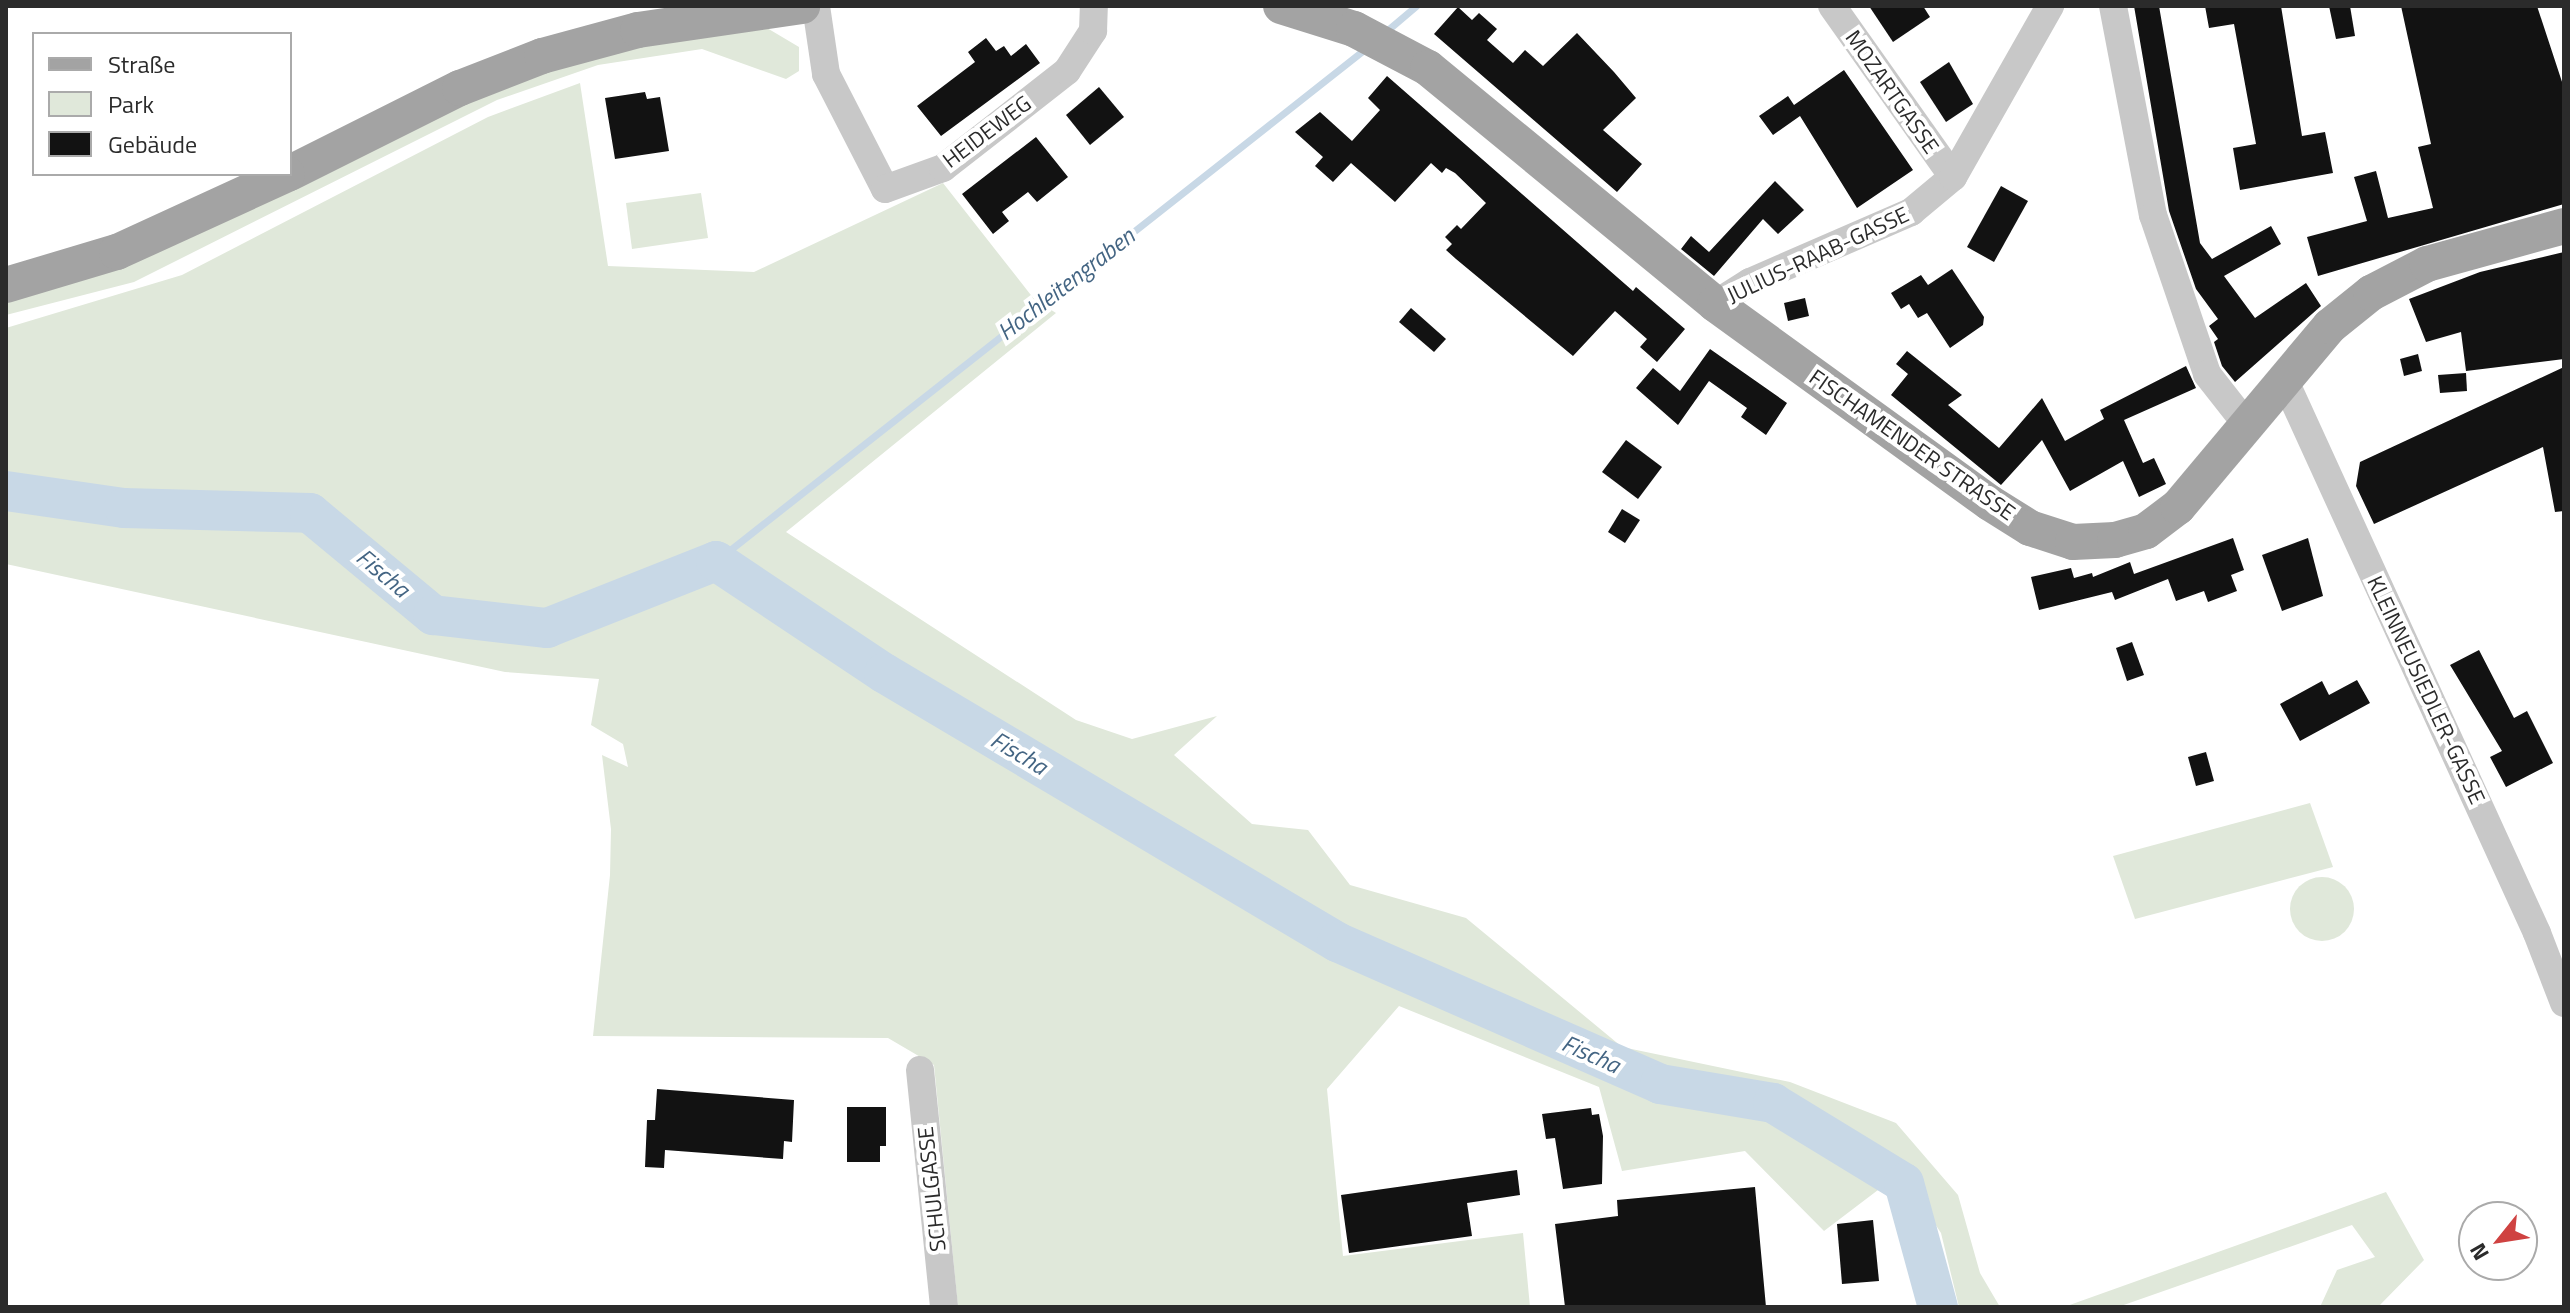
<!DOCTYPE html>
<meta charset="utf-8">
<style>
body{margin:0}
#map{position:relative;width:2570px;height:1313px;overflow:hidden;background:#fff;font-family:"Titillium Web",sans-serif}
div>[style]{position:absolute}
.green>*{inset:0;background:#e0e8da}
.round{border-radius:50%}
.stream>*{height:7px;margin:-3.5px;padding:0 3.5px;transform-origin:3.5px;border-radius:3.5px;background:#c8d8e6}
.river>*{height:40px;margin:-20px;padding:0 20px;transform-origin:20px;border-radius:20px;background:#c8d8e6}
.building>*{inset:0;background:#121212}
.minor>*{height:28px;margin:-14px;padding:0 14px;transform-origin:14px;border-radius:14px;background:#c8c8c8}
.major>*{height:36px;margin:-18px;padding:0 18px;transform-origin:18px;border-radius:18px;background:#a3a3a3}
span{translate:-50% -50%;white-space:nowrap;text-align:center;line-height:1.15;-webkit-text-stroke:8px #fff;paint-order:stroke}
.street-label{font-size:22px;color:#2b2b2b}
.water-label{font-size:24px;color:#446583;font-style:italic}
.frame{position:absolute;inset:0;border:8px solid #2b2b2b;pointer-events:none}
.legend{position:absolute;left:32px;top:32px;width:260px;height:144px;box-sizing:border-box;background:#fff;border:2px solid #aaa;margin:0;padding:10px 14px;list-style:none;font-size:24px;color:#2b2b2b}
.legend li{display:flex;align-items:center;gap:16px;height:40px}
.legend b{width:40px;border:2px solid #aaa}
.north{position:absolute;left:2458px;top:1201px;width:80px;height:80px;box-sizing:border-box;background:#fff;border:2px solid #aaa;border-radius:50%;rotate:240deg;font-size:22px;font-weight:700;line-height:32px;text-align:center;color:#2b2b2b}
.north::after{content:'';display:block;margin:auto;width:28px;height:36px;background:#cf4241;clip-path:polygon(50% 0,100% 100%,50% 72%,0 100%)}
</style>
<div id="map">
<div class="green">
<i style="clip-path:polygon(767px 28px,799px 47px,799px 71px,786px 79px,702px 49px,598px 65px,497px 100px,134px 282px,6px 315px,6px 296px,540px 69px,680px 39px)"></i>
<i style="clip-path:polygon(580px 83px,608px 266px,754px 272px,943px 183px,1034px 299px,1056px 313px,786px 532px,1076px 720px,1132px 739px,1217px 716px,1174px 755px,1252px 824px,1308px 830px,1350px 885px,1466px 918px,1622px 1047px,1790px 1082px,1896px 1123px,1958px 1195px,1980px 1273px,2000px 1307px,1959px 1307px,1941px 1233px,1896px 1165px,1878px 1190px,1824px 1231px,1745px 1151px,1622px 1171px,1599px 1087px,1399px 1006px,1327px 1089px,1343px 1256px,1523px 1233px,1530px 1307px,958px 1307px,934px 1065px,888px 1038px,593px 1036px,610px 875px,611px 829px,602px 755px,628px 767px,623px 744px,591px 725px,599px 679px,505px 672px,6px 564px,6px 328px,182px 275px,488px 117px)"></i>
<i style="clip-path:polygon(701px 193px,708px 238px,632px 249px,626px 203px)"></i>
<i style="clip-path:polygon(2310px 803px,2333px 867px,2135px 919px,2113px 856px)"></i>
<i class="round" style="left:2290px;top:877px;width:64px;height:64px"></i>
<i style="clip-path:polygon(2386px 1192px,2424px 1260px,2378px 1307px,2320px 1307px,2337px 1270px,2375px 1257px,2352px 1225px,2118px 1307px,2064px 1307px)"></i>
</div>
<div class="stream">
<i style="left:1384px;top:33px;width:42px;rotate:-40.2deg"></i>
<i style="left:716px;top:561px;width:827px;rotate:-38.27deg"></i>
</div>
<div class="river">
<i style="left:6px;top:491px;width:119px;rotate:8.2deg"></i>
<i style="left:124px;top:508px;width:186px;rotate:1.5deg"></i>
<i style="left:310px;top:513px;width:160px;rotate:39.7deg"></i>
<i style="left:433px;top:615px;width:115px;rotate:6.5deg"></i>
<i style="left:547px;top:628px;width:182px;rotate:-21.6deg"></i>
<i style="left:716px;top:561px;width:202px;rotate:33.7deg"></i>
<i style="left:884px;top:673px;width:527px;rotate:30.7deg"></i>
<i style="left:1337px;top:942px;width:353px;rotate:23.7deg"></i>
<i style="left:1660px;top:1084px;width:115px;rotate:9.5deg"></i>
<i style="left:1773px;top:1103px;width:153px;rotate:31.4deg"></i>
<i style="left:1904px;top:1183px;width:129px;rotate:74.7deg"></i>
</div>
<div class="building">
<i style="clip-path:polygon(1869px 6px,1923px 6px,1930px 17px,1893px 42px)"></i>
<i style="clip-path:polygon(2134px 6px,2159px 6px,2200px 243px,2212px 259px,2271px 226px,2281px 244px,2224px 276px,2255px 318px,2306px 283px,2321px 306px,2235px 382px,2222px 366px,2214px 342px,2218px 339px,2209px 326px,2218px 319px,2196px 289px,2169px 211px)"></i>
<i style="clip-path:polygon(2205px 6px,2281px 6px,2302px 136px,2325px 132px,2333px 173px,2240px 190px,2233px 148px,2256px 144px,2234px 24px,2209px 28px)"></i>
<i style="clip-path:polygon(2329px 6px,2350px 6px,2355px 36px,2336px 39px)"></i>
<i style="clip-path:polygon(2401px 6px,2537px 6px,2564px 88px,2564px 204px,2318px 276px,2307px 237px,2367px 221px,2354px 177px,2376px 171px,2388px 218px,2433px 208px,2418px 147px,2431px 144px)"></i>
<i style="clip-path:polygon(1458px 7px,1472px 20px,1479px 13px,1497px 29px,1487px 40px,1513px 63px,1525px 50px,1543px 66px,1577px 33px,1614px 72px,1636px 98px,1603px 130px,1642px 164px,1617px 192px,1434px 34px)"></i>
<i style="clip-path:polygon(986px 38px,996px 51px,1004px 46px,1011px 56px,1026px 44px,1040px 63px,941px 136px,917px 106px,975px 62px,968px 52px)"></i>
<i style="clip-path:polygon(1949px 62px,1973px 104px,1946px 122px,1920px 82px)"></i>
<i style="clip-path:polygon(1844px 70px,1913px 170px,1857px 208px,1800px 116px,1773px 135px,1759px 116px,1788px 96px,1794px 105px)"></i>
<i style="clip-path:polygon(1387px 76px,1633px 291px,1636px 287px,1685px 329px,1657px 362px,1640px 347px,1647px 339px,1615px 311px,1573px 356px,1456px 259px,1446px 250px,1452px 244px,1445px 237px,1457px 225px,1461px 229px,1486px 203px,1455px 173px,1446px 168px,1442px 173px,1431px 163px,1395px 202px,1351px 163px,1333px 182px,1315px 166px,1323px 157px,1295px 132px,1320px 112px,1352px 141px,1380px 110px,1368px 98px)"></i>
<i style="clip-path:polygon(1099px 87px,1124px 117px,1090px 145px,1066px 115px)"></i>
<i style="clip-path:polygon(645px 92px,647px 99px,660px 97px,669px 151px,615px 159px,605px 98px)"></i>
<i style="clip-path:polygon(1036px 137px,1068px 177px,1037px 202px,1028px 192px,1002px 212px,1009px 221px,993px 234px,962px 194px)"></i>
<i style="clip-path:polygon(1775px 181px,1804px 210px,1778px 234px,1763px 219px,1714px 276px,1681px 249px,1691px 236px,1709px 252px)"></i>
<i style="clip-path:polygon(2001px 186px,2028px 201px,1994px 262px,1967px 247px)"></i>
<i style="clip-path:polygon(2564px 252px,2564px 359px,2466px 371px,2461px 332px,2426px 342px,2409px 299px,2480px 272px)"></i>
<i style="clip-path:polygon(1952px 269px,1984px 317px,1983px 325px,1950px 348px,1927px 313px,1918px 318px,1909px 304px,1901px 309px,1891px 293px,1921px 275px,1928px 285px)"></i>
<i style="clip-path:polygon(1805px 298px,1809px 316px,1788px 321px,1784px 303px)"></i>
<i style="clip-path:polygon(1411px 308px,1446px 339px,1434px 352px,1399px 322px)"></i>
<i style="clip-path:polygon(1710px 349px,1787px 403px,1766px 435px,1741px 417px,1747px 408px,1709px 381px,1678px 425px,1636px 388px,1653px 368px,1680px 391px)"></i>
<i style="clip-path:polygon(1907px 351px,1962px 395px,1948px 405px,1999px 448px,2042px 398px,2065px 441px,2104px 419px,2100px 410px,2186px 366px,2196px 388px,2124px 420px,2143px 463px,2154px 458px,2166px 484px,2139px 497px,2123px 461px,2070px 491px,2042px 440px,2001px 485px,1891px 395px,1908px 374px,1896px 364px)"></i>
<i style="clip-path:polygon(2418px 354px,2422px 371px,2404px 376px,2400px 359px)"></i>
<i style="clip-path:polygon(2564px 367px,2564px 511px,2555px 512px,2543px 447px,2374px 524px,2356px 486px,2360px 462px)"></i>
<i style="clip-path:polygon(2466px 373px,2467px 391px,2440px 393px,2438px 375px)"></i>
<i style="clip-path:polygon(1626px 440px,1662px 467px,1638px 499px,1602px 472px)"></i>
<i style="clip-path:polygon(1622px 509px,1640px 520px,1625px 543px,1608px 532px)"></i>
<i style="clip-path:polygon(2233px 538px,2244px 570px,2231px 575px,2237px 591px,2208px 602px,2204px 591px,2176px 601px,2168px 579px,2115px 600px,2112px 592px,2039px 610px,2031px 577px,2071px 568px,2074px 578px,2092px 573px,2093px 577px,2130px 562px,2134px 574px)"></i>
<i style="clip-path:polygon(2308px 538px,2323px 596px,2282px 611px,2262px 555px)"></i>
<i style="clip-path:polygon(2132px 642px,2144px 675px,2127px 681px,2116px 648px)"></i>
<i style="clip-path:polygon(2479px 650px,2514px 718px,2527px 711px,2553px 763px,2506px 787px,2490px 757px,2502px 751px,2450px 665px)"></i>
<i style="clip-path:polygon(2357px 680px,2370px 703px,2300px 741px,2280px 704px,2322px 681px,2329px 695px)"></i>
<i style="clip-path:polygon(2206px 752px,2214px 781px,2196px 786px,2188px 757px)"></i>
<i style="clip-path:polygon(657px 1089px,794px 1100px,792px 1142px,784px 1141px,783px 1159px,665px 1150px,664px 1168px,645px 1167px,647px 1120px,655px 1120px)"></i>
<i style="clip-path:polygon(847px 1107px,886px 1107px,886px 1146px,880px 1146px,880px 1162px,847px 1162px)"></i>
<i style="clip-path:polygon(1591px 1108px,1592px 1115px,1599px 1114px,1603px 1136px,1602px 1184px,1563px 1189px,1555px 1138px,1546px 1139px,1542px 1114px)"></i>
<i style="clip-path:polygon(1517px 1170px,1520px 1195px,1467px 1203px,1472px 1236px,1349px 1253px,1341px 1195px)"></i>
<i style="clip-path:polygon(1755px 1187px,1766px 1307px,1565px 1307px,1555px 1224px,1618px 1216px,1617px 1200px)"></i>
<i style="clip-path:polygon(1873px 1220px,1879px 1281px,1842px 1284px,1837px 1224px)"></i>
</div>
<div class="minor">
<i style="left:816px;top:6px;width:69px;rotate:81.6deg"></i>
<i style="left:826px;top:74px;width:129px;rotate:62.8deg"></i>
<i style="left:885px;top:189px;width:62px;rotate:-19.9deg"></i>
<i style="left:943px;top:168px;width:157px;rotate:-38deg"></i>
<i style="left:1067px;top:71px;width:48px;rotate:-57deg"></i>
<i style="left:1093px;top:31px;width:25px;rotate:-88deg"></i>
<i style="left:1832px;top:6px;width:209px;rotate:54.7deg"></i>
<i style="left:2113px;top:6px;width:213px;rotate:79.2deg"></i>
<i style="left:2153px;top:215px;width:168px;rotate:71.2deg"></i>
<i style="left:2207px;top:374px;width:65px;rotate:51.9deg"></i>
<i style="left:1715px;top:304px;width:41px;rotate:-32.2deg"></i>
<i style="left:1750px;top:282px;width:176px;rotate:-23.5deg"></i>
<i style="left:1911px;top:212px;width:55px;rotate:-39.8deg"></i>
<i style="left:1953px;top:177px;width:197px;rotate:-60.4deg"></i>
<i style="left:2284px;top:379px;width:609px;rotate:65.45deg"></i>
<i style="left:2537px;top:933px;width:75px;rotate:68.9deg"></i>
<i style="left:920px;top:1070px;width:238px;rotate:84.2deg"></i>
</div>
<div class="major">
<i style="left:1281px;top:6px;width:77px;rotate:17.5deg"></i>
<i style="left:1354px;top:29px;width:84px;rotate:27.8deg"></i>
<i style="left:1428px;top:68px;width:372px;rotate:39.4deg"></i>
<i style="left:1715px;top:304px;width:339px;rotate:35.9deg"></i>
<i style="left:1990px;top:503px;width:47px;rotate:32deg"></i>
<i style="left:2030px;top:528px;width:45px;rotate:18deg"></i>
<i style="left:2073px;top:542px;width:42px;rotate:-2.7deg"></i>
<i style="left:2115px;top:540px;width:32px;rotate:-16deg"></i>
<i style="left:2146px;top:531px;width:40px;rotate:-37deg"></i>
<i style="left:2178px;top:507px;width:236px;rotate:-50deg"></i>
<i style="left:2330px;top:326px;width:53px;rotate:-38.8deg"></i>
<i style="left:2371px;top:293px;width:63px;rotate:-27.4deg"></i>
<i style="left:2427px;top:264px;width:142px;rotate:-15.5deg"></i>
<i style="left:290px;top:173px;width:190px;rotate:-26.6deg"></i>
<i style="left:460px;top:88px;width:88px;rotate:-21.3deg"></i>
<i style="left:542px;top:56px;width:99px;rotate:-15.2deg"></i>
<i style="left:638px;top:30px;width:166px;rotate:-8.3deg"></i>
<i style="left:6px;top:285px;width:116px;rotate:-16.6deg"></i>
<i style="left:117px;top:252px;width:187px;rotate:-24.6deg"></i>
</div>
<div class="street-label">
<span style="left:1892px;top:92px;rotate:55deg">MOZARTGASSE</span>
<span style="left:987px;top:132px;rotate:-37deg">HEIDEWEG</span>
<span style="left:1818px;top:255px;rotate:-25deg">JULIUS-RAAB-GASSE</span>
<span style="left:1912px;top:445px;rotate:35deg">FISCHAMENDER STRASSE</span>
<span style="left:2426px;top:690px;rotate:65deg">KLEINNEUSIEDLER-GASSE</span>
<span style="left:932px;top:1189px;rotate:-96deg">SCHULGASSE</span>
</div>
<div class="water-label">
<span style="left:1066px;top:284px;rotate:-38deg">Hochleitengraben</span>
<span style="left:383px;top:573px;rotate:40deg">Fischa</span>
<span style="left:1019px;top:753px;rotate:31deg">Fischa</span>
<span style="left:1591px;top:1054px;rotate:24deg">Fischa</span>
</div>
<div class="frame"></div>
<ul class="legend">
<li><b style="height:10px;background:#a3a3a3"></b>Straße</li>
<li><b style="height:22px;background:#e0e8da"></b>Park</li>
<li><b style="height:22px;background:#121212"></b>Gebäude</li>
</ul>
<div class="north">N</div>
</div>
